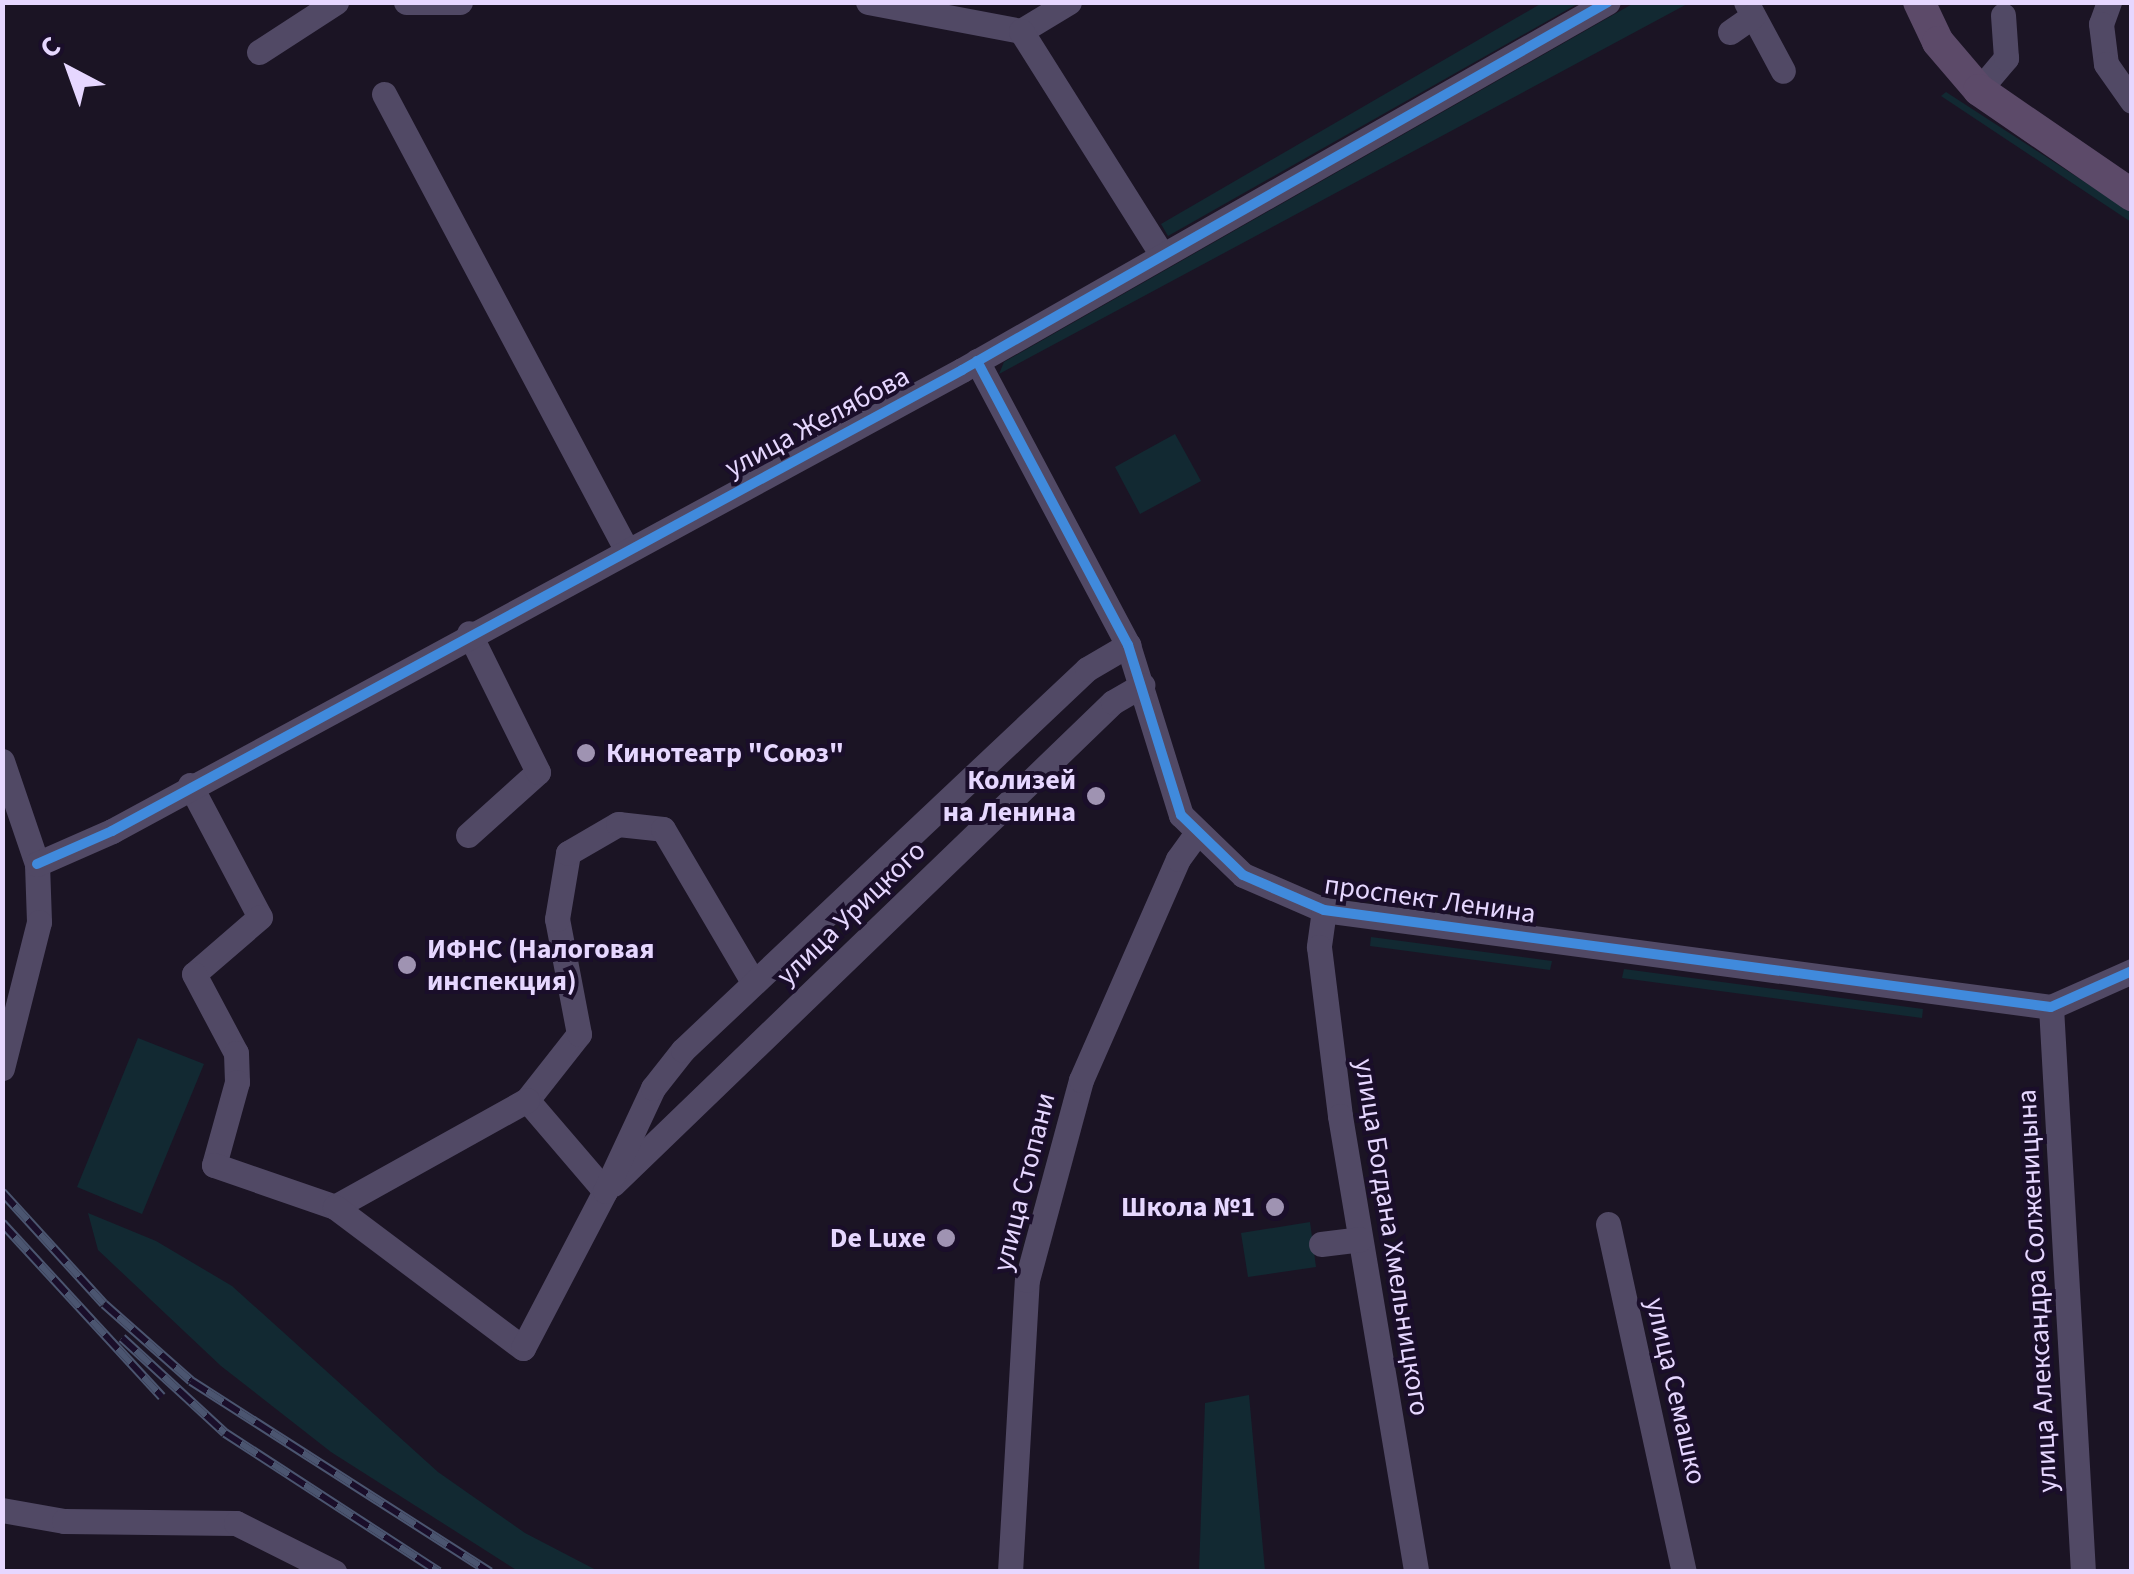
<!DOCTYPE html>
<meta charset="utf-8">
<style>
body{margin:0}
#map{position:relative;width:2134px;height:1574px;overflow:hidden;background:#1b1424;font-family:"Source Sans 3",sans-serif}
div>[style]{position:absolute}
.green>*{inset:0;background:#122932}
.minor>*{height:25px;margin:-12.5px;padding:0 12.5px;transform-origin:12.5px;border-radius:12.5px;background:#514965}
.major>*{height:32px;margin:-16px;padding:0 16px;transform-origin:16px;border-radius:16px;background:#5c4a69}
.rail>*{height:10px;margin-top:-5px;transform-origin:0;background:repeating-linear-gradient(90deg,#1a0e2a 0 19px,#4b5570 0 38px);box-sizing:border-box;border-block:2px solid #4b5570}
.cycleway>*{height:10px;margin:-5px;padding:0 5px;transform-origin:5px;border-radius:5px;background:#408adc}
.dots>*{width:28px;height:28px;translate:-50% -50%;box-sizing:border-box;border:5px solid #1a0e2a;border-radius:50%}
span{translate:-50% -50%;white-space:nowrap;text-align:center;line-height:1.15;-webkit-text-stroke:8px #1a0e2a;paint-order:stroke}
.street-label{font-size:28px;color:#e6d7ff}
.poi-label{font-size:28px;color:#e6d7ff;font-weight:700}
.left{translate:0 -50%;text-align:left}
.right{translate:-100% -50%;text-align:right}
.frame{position:absolute;inset:0;border:5px solid #e6d7ff;pointer-events:none}
.north{position:absolute;left:20px;top:20px;width:100px;height:100px;-webkit-text-stroke:8px #1a0e2a;paint-order:stroke;rotate:319deg;font-size:28px;font-weight:700;line-height:40px;text-align:center;color:#e6d7ff}
.north::after{content:'';display:block;margin:auto;width:35px;height:45px;background:#e6d7ff;clip-path:polygon(50% 0,100% 100%,50% 72%,0 100%)}
</style>
<div id="map">
<div class="green">
<i style="clip-path:polygon(1542px 3px,1579px 3px,1168px 236px,1161px 224px)"></i>
<i style="clip-path:polygon(1634px 3px,1689px 3px,999px 374px,1004px 362px)"></i>
<i style="clip-path:polygon(1946px 92px,2131px 212px,2131px 222px,1941px 96px)"></i>
<i style="clip-path:polygon(1175px 434px,1201px 481px,1140px 514px,1115px 467px)"></i>
<i style="clip-path:polygon(1371px 937px,1552px 961px,1550px 970px,1370px 946px)"></i>
<i style="clip-path:polygon(1624px 969px,1923px 1009px,1922px 1018px,1622px 978px)"></i>
<i style="clip-path:polygon(138px 1038px,204px 1064px,142px 1214px,77px 1187px)"></i>
<i style="clip-path:polygon(88px 1213px,156px 1241px,232px 1286px,438px 1472px,525px 1533px,598px 1571px,518px 1571px,331px 1452px,221px 1366px,98px 1250px)"></i>
<i style="clip-path:polygon(1310px 1222px,1316px 1267px,1248px 1277px,1241px 1233px)"></i>
<i style="clip-path:polygon(1249px 1395px,1265px 1571px,1199px 1571px,1205px 1403px)"></i>
</div>
<div class="minor">
<i style="left:406px;top:2px;width:54px"></i>
<i style="left:868px;top:2px;width:156px;rotate:10.7deg"></i>
<i style="left:1021px;top:31px;width:56px;rotate:-31.1deg"></i>
<i style="left:1746px;top:2px;width:78px;rotate:61.8deg"></i>
<i style="left:2109px;top:2px;width:23px;rotate:110deg"></i>
<i style="left:2101px;top:24px;width:40px;rotate:82.9deg"></i>
<i style="left:2106px;top:64px;width:45px;rotate:54.9deg"></i>
<i style="left:1021px;top:31px;width:265px;rotate:57.8deg"></i>
<i style="left:1730px;top:32px;width:28px;rotate:-35deg"></i>
<i style="left:259px;top:52px;width:92px;rotate:-33deg"></i>
<i style="left:1979px;top:90px;width:42px;rotate:-49.8deg"></i>
<i style="left:2006px;top:58px;width:43px;rotate:-94deg"></i>
<i style="left:384px;top:94px;width:515px;rotate:61.99deg"></i>
<i style="left:977px;top:361px;width:322px;rotate:62deg"></i>
<i style="left:1128px;top:645px;width:178px;rotate:72.7deg"></i>
<i style="left:1181px;top:815px;width:86px;rotate:44.1deg"></i>
<i style="left:1243px;top:875px;width:88px;rotate:23.4deg"></i>
<i style="left:1324px;top:910px;width:733px;rotate:7.6deg"></i>
<i style="left:2051px;top:1007px;width:89px;rotate:-24deg"></i>
<i style="left:2px;top:761px;width:109px;rotate:71.2deg"></i>
<i style="left:37px;top:864px;width:58px;rotate:88deg"></i>
<i style="left:39px;top:922px;width:151px;rotate:104.2deg"></i>
<i style="left:190px;top:785px;width:149px;rotate:62.1deg"></i>
<i style="left:260px;top:917px;width:87px;rotate:139.2deg"></i>
<i style="left:194px;top:974px;width:89px;rotate:62deg"></i>
<i style="left:236px;top:1053px;width:29px;rotate:88deg"></i>
<i style="left:237px;top:1082px;width:86px;rotate:105.5deg"></i>
<i style="left:214px;top:1165px;width:128px;rotate:19.1deg"></i>
<i style="left:468px;top:835px;width:94px;rotate:-42deg"></i>
<i style="left:538px;top:772px;width:155px;rotate:-116.4deg"></i>
<i style="left:37px;top:864px;width:82px;rotate:-23.7deg"></i>
<i style="left:112px;top:831px;width:967px;rotate:-28.47deg"></i>
<i style="left:962px;top:370px;width:743px;rotate:-29.67deg"></i>
<i style="left:1324px;top:910px;width:37px;rotate:98deg"></i>
<i style="left:1319px;top:947px;width:170px;rotate:82.9deg"></i>
<i style="left:1340px;top:1116px;width:462px;rotate:80.5deg"></i>
<i style="left:2051px;top:1007px;width:566px;rotate:86.76deg"></i>
<i style="left:527px;top:1100px;width:84px;rotate:-51.8deg"></i>
<i style="left:579px;top:1034px;width:117px;rotate:-100.8deg"></i>
<i style="left:557px;top:919px;width:67px;rotate:-80.5deg"></i>
<i style="left:568px;top:853px;width:58px;rotate:-30.1deg"></i>
<i style="left:618px;top:824px;width:45px;rotate:6.3deg"></i>
<i style="left:663px;top:829px;width:178px;rotate:59.5deg"></i>
<i style="left:613px;top:1184px;width:694px;rotate:-43.95deg"></i>
<i style="left:1113px;top:702px;width:34px;rotate:-30deg"></i>
<i style="left:605px;top:1191px;width:120px;rotate:-130.6deg"></i>
<i style="left:527px;top:1100px;width:220px;rotate:150.9deg"></i>
<i style="left:335px;top:1207px;width:235px;rotate:36.9deg"></i>
<i style="left:523px;top:1348px;width:177px;rotate:-62.4deg"></i>
<i style="left:605px;top:1191px;width:114px;rotate:-65deg"></i>
<i style="left:653px;top:1088px;width:48px;rotate:-51.7deg"></i>
<i style="left:683px;top:1050px;width:555px;rotate:-43.32deg"></i>
<i style="left:1087px;top:669px;width:48px;rotate:-30.3deg"></i>
<i style="left:1608px;top:1224px;width:356px;rotate:77.7deg"></i>
<i style="left:1321px;top:1244px;width:39px;rotate:-7deg"></i>
<i style="left:2px;top:1510px;width:63px;rotate:10.1deg"></i>
<i style="left:64px;top:1521px;width:172px;rotate:0.7deg"></i>
<i style="left:236px;top:1523px;width:110px;rotate:26.6deg"></i>
<i style="left:1010px;top:1572px;width:292px;rotate:-86.7deg"></i>
<i style="left:1027px;top:1280px;width:207px;rotate:-74.9deg"></i>
<i style="left:1081px;top:1080px;width:241px;rotate:-66.3deg"></i>
<i style="left:1178px;top:859px;width:31px;rotate:-54deg"></i>
</div>
<div class="major">
<i style="left:1919px;top:2px;width:44px;rotate:64.6deg"></i>
<i style="left:1938px;top:42px;width:63px;rotate:49.5deg"></i>
<i style="left:1979px;top:90px;width:186px;rotate:34.5deg"></i>
</div>
<div class="rail">
<i style="left:2px;top:1192px;width:151px;rotate:47.7deg"></i>
<i style="left:104px;top:1304px;width:116px;rotate:41.5deg"></i>
<i style="left:191px;top:1381px;width:355px;rotate:32.6deg"></i>
<i style="left:2px;top:1223px;width:236px;rotate:47.4deg"></i>
<i style="left:122px;top:1338px;width:140px;rotate:42.7deg"></i>
<i style="left:225px;top:1433px;width:255px;rotate:33deg"></i>
</div>
<div class="cycleway">
<i style="left:977px;top:361px;width:322px;rotate:62deg"></i>
<i style="left:1128px;top:645px;width:178px;rotate:72.7deg"></i>
<i style="left:1181px;top:815px;width:86px;rotate:44.1deg"></i>
<i style="left:1243px;top:875px;width:88px;rotate:23.4deg"></i>
<i style="left:1324px;top:910px;width:733px;rotate:7.6deg"></i>
<i style="left:2051px;top:1007px;width:89px;rotate:-24deg"></i>
<i style="left:37px;top:864px;width:82px;rotate:-23.7deg"></i>
<i style="left:112px;top:831px;width:967px;rotate:-28.47deg"></i>
<i style="left:962px;top:370px;width:743px;rotate:-29.67deg"></i>
</div>
<div class="dots">
<i style="left:586px;top:753px;background:#9f93b2"></i>
<i style="left:1096px;top:796px;background:#9f93b2"></i>
<i style="left:407px;top:965px;background:#9f93b2"></i>
<i style="left:1275px;top:1207px;background:#9f93b2"></i>
<i style="left:946px;top:1238px;background:#9f93b2"></i>
</div>
<div class="street-label">
<span style="left:817px;top:422px;rotate:-28deg">улица Желябова</span>
<span style="left:1430px;top:899px;rotate:8deg">проспект Ленина</span>
<span style="left:851px;top:913px;rotate:-44deg">улица Урицкого</span>
<span style="left:1024px;top:1182px;rotate:-76deg">улица Стопани</span>
<span style="left:1392px;top:1237px;rotate:81deg">улица Богдана Хмельницкого</span>
<span style="left:2037px;top:1291px;rotate:-93deg">улица Александра Солженицына</span>
<span style="left:1676px;top:1391px;rotate:77deg">улица Семашко</span>
</div>
<div class="poi-label">
<span class="left" style="left:606px;top:753px">Кинотеатр "Союз"</span>
<span class="right" style="left:1076px;top:796px">Колизей<br>на Ленина</span>
<span class="left" style="left:427px;top:965px">ИФНС (Налоговая<br>инспекция)</span>
<span class="right" style="left:1255px;top:1207px">Школа №1</span>
<span class="right" style="left:926px;top:1238px">De Luxe</span>
</div>
<div class="frame"></div>
<div class="north">С</div>
</div>
